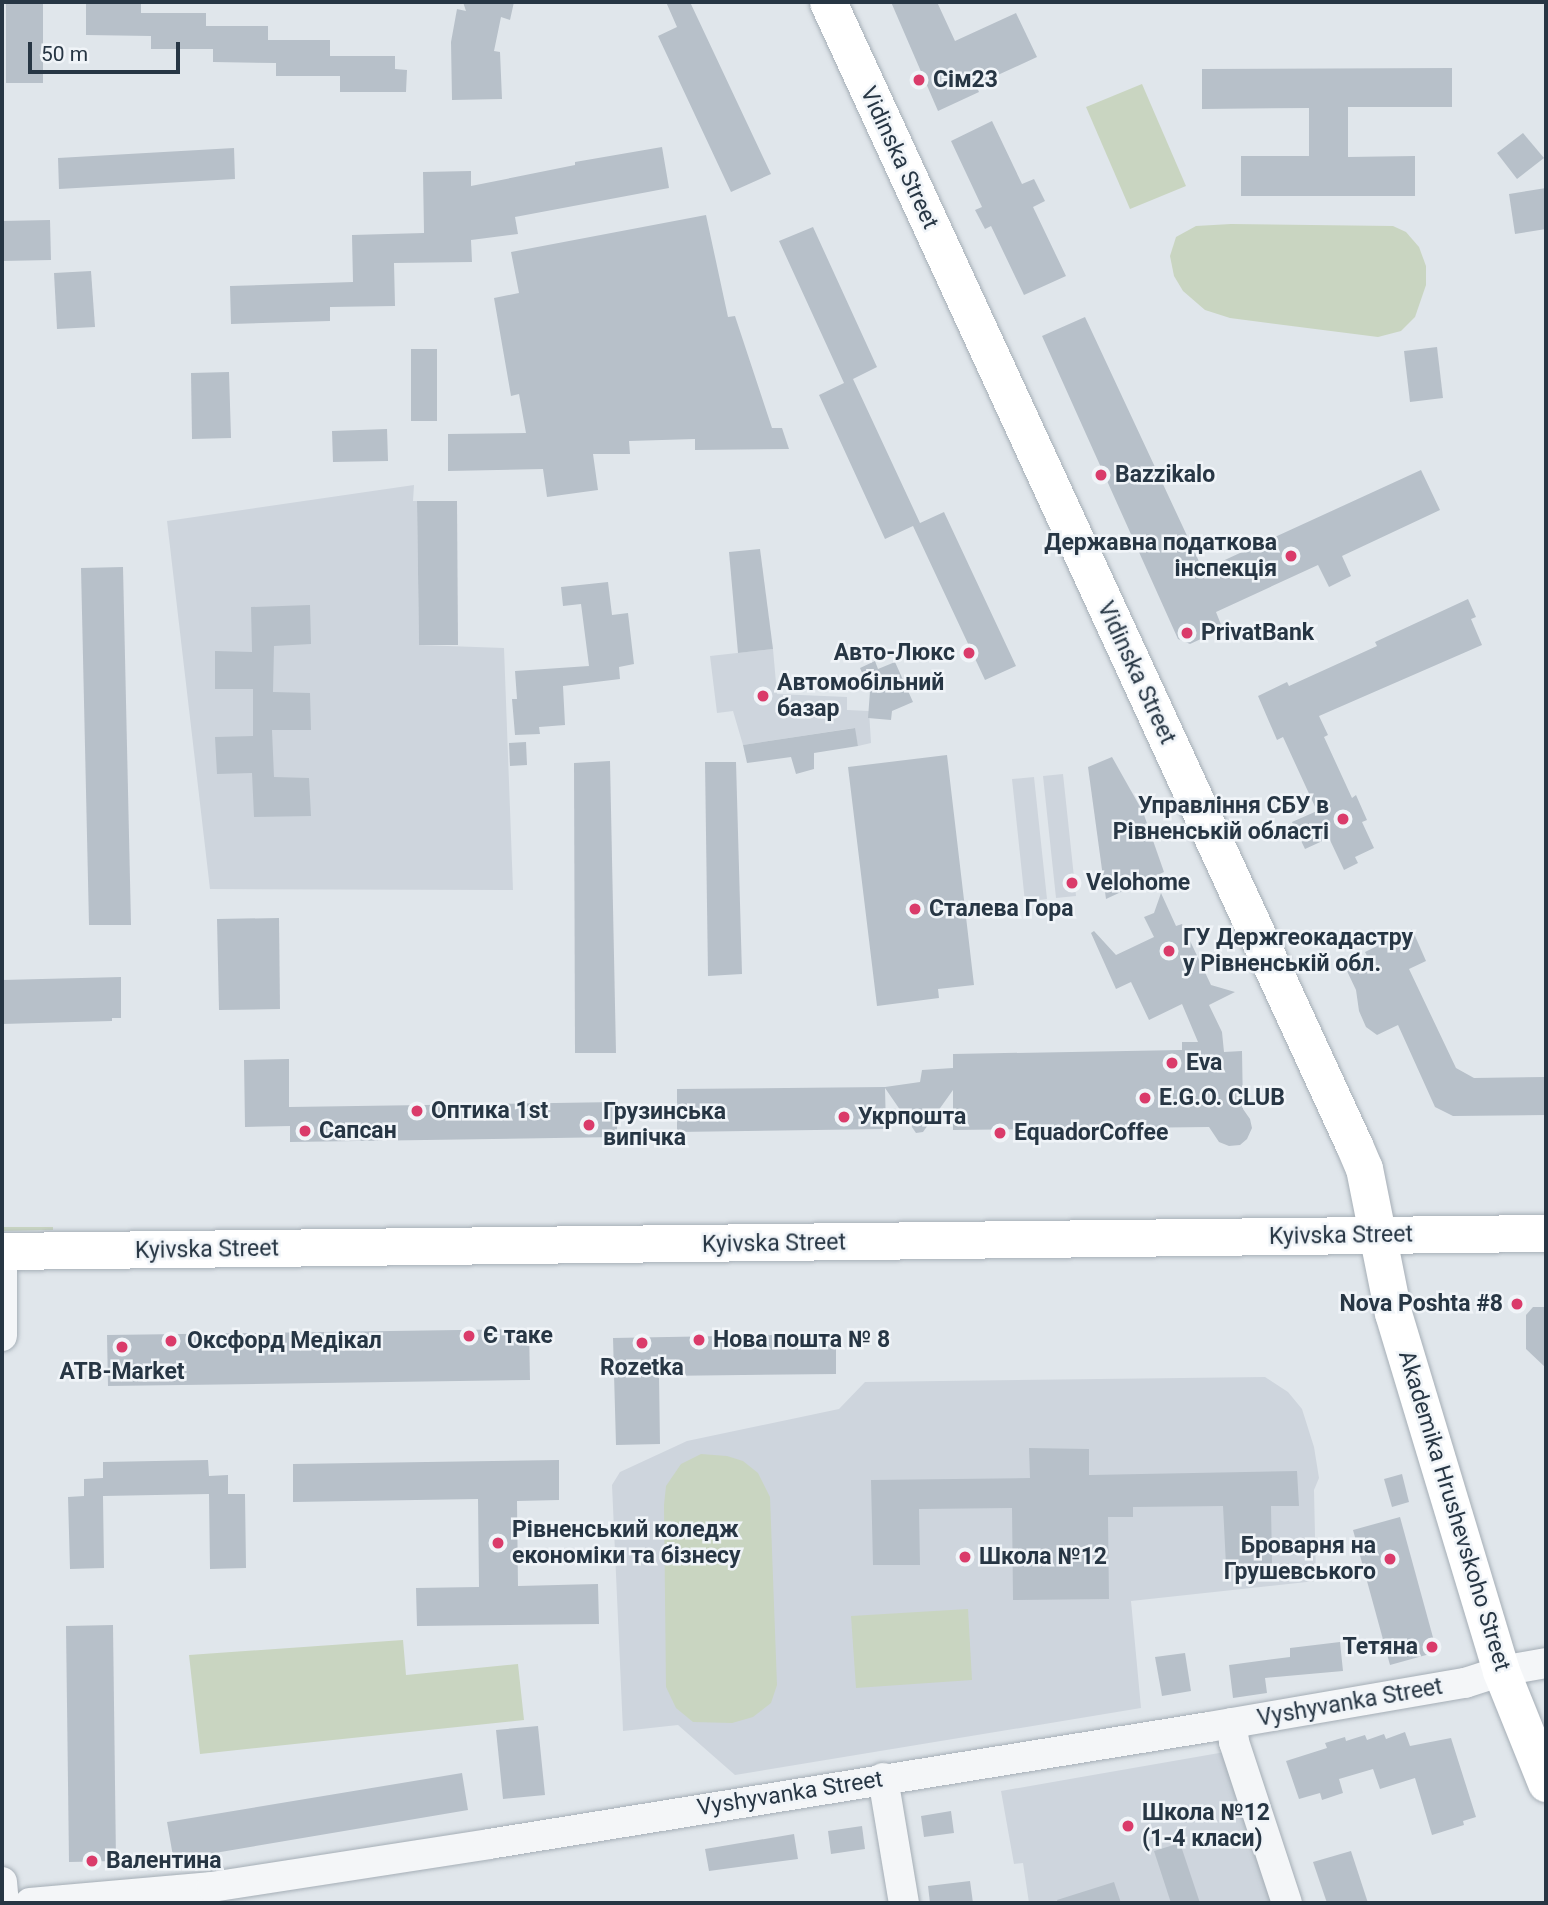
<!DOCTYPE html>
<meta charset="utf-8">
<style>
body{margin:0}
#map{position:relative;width:1548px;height:1905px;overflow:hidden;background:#e0e6eb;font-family:Roboto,sans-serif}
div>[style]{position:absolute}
.built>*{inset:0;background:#ced5dd}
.green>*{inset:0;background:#c9d5c1}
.building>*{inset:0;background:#b7c0c9}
.roads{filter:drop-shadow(0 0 2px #a5aeb6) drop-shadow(0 0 2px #a5aeb6)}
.minor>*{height:30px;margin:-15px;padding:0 15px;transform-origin:15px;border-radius:15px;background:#f4f6f8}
.major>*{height:37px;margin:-18.5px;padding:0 18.5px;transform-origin:18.5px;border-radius:18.5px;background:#fff}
.dots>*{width:19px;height:19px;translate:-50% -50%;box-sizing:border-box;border:4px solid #f0f4f8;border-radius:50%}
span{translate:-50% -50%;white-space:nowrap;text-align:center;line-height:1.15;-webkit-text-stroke:5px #f0f4f8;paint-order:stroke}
.poi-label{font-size:23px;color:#273644;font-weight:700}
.left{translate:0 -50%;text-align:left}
.right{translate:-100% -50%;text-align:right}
.street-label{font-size:23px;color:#273644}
.frame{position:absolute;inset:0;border:4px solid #273644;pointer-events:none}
.scale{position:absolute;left:28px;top:42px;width:152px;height:32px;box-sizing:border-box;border:4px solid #273644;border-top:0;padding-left:9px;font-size:21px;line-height:24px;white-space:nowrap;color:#273644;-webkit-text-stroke:5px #f0f4f8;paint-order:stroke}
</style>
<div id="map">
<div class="built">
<i style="clip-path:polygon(414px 485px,413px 501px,417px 501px,419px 645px,504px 648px,513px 890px,210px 889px,167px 521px)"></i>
<i style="clip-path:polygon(773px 649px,777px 694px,847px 697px,847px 710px,869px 711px,871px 743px,858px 746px,854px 728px,743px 745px,733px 711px,717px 713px,710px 656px)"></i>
<i style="clip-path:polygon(1063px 774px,1076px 896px,1056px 898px,1043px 776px)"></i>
<i style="clip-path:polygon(1034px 777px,1047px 899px,1025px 902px,1012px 779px)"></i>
<i style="clip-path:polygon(1265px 1377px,1288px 1392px,1302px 1409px,1314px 1447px,1319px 1478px,1314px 1490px,1316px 1581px,1131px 1601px,1141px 1708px,735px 1775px,678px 1725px,623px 1731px,612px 1485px,620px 1472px,687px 1441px,839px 1409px,865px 1382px)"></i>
<i style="clip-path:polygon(1225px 1752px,1273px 1903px,1029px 1903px,1023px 1863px,1014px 1864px,1001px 1791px)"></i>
</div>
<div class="green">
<i style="clip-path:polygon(1142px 84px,1186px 186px,1130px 209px,1086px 107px)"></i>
<i style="clip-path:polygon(1231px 224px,1393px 226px,1406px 232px,1419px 247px,1426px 266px,1426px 285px,1415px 317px,1401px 331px,1378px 337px,1230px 318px,1205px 310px,1183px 291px,1174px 276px,1170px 256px,1176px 237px,1196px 226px)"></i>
<i style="clip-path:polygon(2px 1227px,53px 1227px,53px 1230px,2px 1231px)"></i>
<i style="clip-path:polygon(701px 1454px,727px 1456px,743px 1461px,758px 1473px,770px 1497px,777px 1685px,771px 1703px,753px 1717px,732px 1723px,693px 1722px,676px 1708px,666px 1687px,664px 1505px,666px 1486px,681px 1464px)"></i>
<i style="clip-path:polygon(968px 1609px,972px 1680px,856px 1688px,851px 1616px)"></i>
<i style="clip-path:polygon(403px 1640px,406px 1675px,518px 1664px,524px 1720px,200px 1754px,189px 1655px)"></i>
</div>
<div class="building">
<i style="clip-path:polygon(6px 2px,43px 2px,43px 83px,6px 83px)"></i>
<i style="clip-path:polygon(86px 2px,141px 2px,141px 13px,206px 13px,206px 26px,268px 26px,268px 40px,330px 40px,330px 56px,395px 56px,395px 69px,407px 70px,406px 92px,340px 92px,340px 76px,276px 76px,276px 63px,213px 62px,213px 49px,151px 49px,151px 36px,86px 35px)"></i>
<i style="clip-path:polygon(463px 2px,514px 2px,510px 20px,501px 17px,494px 51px,500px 52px,502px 99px,452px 100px,451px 42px,457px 9px,466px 11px)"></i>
<i style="clip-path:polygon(666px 2px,690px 2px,771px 174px,731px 192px,658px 36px,677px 27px)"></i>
<i style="clip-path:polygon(891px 2px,937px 2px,955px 41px,1016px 13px,1037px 57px,976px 85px,979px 92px,938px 111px)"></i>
<i style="clip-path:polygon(1452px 68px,1452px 107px,1348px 107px,1348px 157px,1415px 156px,1415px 196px,1241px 196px,1241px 156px,1309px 156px,1309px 108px,1202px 109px,1202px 69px)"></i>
<i style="clip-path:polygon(992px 121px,1022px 184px,1034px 179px,1045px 201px,1033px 207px,1066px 276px,1024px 295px,991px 226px,985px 229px,975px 210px,982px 207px,951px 141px)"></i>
<i style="clip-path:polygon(1523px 133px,1544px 158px,1517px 179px,1497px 153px)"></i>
<i style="clip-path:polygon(662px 147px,669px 188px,515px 217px,518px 234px,471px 240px,472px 262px,394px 263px,395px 306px,330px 307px,330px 321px,231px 324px,230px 286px,353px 282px,352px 235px,424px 233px,423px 172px,471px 171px,471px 186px,575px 165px,575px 162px)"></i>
<i style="clip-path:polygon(234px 148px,235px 179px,59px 189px,58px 158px)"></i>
<i style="clip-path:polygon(1546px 188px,1546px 229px,1515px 234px,1509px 194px)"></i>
<i style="clip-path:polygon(706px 215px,728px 317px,735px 316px,772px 428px,782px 428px,789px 449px,695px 450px,695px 439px,629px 441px,630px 454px,593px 454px,598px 490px,547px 497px,543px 469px,448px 471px,448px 434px,526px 433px,519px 394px,511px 396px,494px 298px,519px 293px,511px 252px)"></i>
<i style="clip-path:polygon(50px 220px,51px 260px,2px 261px,2px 221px)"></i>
<i style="clip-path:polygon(813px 227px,877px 367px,853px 379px,920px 523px,944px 512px,1016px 666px,985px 680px,913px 526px,885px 539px,819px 395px,844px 383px,779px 241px)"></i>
<i style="clip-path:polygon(91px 271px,95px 327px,57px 329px,54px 273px)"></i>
<i style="clip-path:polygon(1085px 317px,1203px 570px,1421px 470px,1440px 510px,1342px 556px,1351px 576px,1329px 587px,1318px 565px,1216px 612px,1222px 627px,1203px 638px,1190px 644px,1178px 639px,1042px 336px)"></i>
<i style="clip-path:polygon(1437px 347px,1443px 398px,1410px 402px,1404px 351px)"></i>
<i style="clip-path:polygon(411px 349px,437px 349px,437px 421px,411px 421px)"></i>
<i style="clip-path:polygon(229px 372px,231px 438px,192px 439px,191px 373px)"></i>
<i style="clip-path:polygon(387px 429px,388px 461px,333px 462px,332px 431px)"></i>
<i style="clip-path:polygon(417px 501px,457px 501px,458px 645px,419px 645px)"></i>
<i style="clip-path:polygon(760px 549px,773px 649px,738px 653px,729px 552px)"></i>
<i style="clip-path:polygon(123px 567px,131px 925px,89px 925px,81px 568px)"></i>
<i style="clip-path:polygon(608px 582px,612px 615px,628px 613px,634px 664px,619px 667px,620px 679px,563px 686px,565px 725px,539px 727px,540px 734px,515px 735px,512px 699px,517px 699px,515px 671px,589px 666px,581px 604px,563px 606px,561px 587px)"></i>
<i style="clip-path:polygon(1468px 599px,1476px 617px,1471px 619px,1482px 645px,1319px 716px,1328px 735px,1324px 737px,1352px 798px,1356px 795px,1367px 820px,1362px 822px,1374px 848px,1355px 857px,1358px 863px,1344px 870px,1329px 838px,1305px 849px,1292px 822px,1317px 811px,1283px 737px,1277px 740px,1258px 696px,1287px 682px,1289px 686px,1377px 646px,1375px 642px)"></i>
<i style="clip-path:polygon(310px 605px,311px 644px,274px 646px,273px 692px,310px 693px,311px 730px,272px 730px,274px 777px,309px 778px,311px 816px,254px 817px,252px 773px,217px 774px,215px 737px,253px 736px,253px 689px,215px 689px,215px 651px,252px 652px,251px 607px)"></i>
<i style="clip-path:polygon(875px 661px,878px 669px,895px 662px,913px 702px,892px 711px,891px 720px,868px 718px,870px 691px,860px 668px)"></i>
<i style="clip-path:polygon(855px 728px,858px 746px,814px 753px,814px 769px,796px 774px,791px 757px,747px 763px,743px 745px)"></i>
<i style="clip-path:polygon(526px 742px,527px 765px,510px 766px,509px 743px)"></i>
<i style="clip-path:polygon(947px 755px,974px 985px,938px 989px,939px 998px,877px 1006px,848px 767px)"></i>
<i style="clip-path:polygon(1112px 757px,1143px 812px,1164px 872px,1106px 899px,1088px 767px)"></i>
<i style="clip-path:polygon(610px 761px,616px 1053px,575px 1053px,574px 763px)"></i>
<i style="clip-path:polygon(705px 762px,736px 762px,742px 974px,708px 976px)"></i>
<i style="clip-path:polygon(1161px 893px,1176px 926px,1182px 924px,1211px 985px,1235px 992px,1209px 1005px,1222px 1032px,1224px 1052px,1242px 1051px,1243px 1109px,1250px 1119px,1252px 1128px,1247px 1139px,1240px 1145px,1229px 1146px,1219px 1142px,1209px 1127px,953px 1130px,953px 1090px,923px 1132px,916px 1133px,885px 1088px,886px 1129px,677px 1132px,677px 1089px,885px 1087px,920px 1082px,922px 1070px,953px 1068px,953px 1054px,1182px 1050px,1182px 1042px,1198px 1042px,1182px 1004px,1149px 1020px,1131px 982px,1116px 989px,1091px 933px,1094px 931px,1116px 955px,1154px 937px,1144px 917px,1154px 913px)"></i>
<i style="clip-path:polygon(279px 918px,280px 1009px,219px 1010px,217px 919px)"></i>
<i style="clip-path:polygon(1412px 929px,1426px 961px,1409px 969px,1456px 1068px,1474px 1078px,1546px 1077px,1546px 1115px,1453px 1116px,1435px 1107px,1398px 1025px,1377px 1035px,1366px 1027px,1359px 1011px,1356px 990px,1347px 971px,1350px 963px,1367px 956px,1365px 952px)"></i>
<i style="clip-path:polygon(121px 977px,121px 1018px,112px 1018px,112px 1021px,2px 1024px,2px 980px)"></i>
<i style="clip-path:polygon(289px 1059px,289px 1107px,617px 1102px,617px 1137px,290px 1142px,290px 1126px,245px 1127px,244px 1060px)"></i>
<i style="clip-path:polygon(1533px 1307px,1546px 1307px,1546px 1368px,1526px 1349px,1526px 1315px)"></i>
<i style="clip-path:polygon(529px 1329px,530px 1380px,108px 1386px,107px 1335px)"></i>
<i style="clip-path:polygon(836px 1334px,836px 1374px,659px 1376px,660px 1444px,616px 1445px,613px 1338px)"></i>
<i style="clip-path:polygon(1029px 1448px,1089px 1449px,1089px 1475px,1297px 1471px,1299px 1506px,1271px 1506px,1272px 1564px,1226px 1565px,1223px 1506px,1133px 1507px,1133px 1517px,1108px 1517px,1109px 1599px,1013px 1600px,1012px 1508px,919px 1509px,920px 1565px,873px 1565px,871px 1480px,1030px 1478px)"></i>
<i style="clip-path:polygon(208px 1460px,209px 1476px,228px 1475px,228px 1494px,245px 1494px,246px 1568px,210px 1569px,209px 1494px,103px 1496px,104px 1568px,70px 1569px,68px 1497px,84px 1496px,84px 1479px,103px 1478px,103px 1462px)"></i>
<i style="clip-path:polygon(559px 1460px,559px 1500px,517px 1501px,518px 1586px,598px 1584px,599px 1624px,417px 1626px,416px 1588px,479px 1587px,478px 1499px,293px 1502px,293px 1464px)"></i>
<i style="clip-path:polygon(1402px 1474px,1409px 1502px,1392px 1507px,1384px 1479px)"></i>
<i style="clip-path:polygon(1400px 1517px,1437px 1652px,1390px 1665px,1353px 1530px)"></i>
<i style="clip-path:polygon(113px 1625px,116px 1861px,69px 1862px,66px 1626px)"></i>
<i style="clip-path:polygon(1340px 1642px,1343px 1671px,1265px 1678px,1267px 1693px,1233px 1698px,1229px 1665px,1290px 1657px,1290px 1648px)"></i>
<i style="clip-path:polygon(1185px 1653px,1191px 1691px,1162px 1696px,1155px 1657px)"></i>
<i style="clip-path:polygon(538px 1726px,545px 1795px,503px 1799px,496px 1730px)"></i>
<i style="clip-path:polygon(1405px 1732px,1410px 1746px,1451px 1738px,1476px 1817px,1463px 1821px,1464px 1825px,1432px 1835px,1415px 1778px,1380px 1789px,1373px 1769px,1339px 1779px,1343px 1793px,1322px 1800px,1320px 1793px,1299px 1799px,1286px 1761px,1327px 1748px,1325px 1743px,1345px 1737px,1346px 1741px,1365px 1735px,1367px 1740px,1384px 1734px,1386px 1739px)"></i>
<i style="clip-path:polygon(462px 1773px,468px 1810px,203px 1855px,203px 1857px,174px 1862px,167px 1822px)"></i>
<i style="clip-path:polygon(951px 1811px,954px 1833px,924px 1837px,921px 1816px)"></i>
<i style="clip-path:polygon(862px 1826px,865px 1849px,831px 1854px,828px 1831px)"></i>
<i style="clip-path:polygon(794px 1834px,798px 1859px,709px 1871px,705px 1849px)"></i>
<i style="clip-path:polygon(1180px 1843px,1200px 1903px,1171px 1903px,1154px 1851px)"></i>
<i style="clip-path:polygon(1351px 1851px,1368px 1903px,1327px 1903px,1313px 1862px)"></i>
<i style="clip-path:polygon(970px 1881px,973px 1903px,930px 1903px,928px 1886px)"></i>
<i style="clip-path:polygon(1114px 1882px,1121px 1903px,1058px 1903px,1057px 1900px)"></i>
</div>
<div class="roads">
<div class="minor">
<i style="left:2px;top:1336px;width:85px;rotate:-90deg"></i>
<i style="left:1232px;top:1723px;width:19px;rotate:84deg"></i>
<i style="left:1234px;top:1742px;width:169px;rotate:71.8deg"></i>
<i style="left:883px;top:1778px;width:127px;rotate:80.5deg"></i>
<i style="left:2px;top:1882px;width:21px;rotate:85deg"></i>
<i style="left:30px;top:1903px;width:183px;rotate:-5deg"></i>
<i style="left:212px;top:1887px;width:280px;rotate:-8.8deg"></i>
<i style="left:489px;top:1844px;width:729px;rotate:-9.23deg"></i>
<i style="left:1209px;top:1727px;width:260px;rotate:-9.8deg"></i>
<i style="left:1465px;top:1683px;width:38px;rotate:-18deg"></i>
<i style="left:1501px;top:1671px;width:46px;rotate:-10.1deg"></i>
</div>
<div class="major">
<i style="left:828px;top:2px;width:1258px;rotate:65.29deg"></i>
<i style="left:1354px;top:1145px;width:25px;rotate:67deg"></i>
<i style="left:1364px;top:1168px;width:148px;rotate:78.7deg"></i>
<i style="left:1393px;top:1313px;width:374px;rotate:73.2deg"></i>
<i style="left:1501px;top:1671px;width:121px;rotate:68.1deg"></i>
<i style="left:2px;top:1251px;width:1544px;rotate:-0.67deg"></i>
</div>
</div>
<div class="dots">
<i style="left:919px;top:80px;background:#da3b6a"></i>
<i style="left:1101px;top:475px;background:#da3b6a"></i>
<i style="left:1291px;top:556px;background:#da3b6a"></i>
<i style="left:1187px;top:633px;background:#da3b6a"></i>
<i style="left:969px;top:653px;background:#da3b6a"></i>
<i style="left:763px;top:696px;background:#da3b6a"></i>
<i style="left:1343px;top:819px;background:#da3b6a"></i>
<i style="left:1072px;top:883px;background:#da3b6a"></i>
<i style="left:915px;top:909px;background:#da3b6a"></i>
<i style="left:1169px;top:951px;background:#da3b6a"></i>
<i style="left:1172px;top:1063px;background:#da3b6a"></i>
<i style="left:1145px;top:1098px;background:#da3b6a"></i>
<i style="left:417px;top:1111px;background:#da3b6a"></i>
<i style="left:844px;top:1117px;background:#da3b6a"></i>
<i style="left:589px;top:1125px;background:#da3b6a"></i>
<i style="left:305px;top:1131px;background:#da3b6a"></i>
<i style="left:1000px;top:1133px;background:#da3b6a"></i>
<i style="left:1517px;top:1304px;background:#da3b6a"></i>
<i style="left:469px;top:1336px;background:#da3b6a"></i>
<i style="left:699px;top:1340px;background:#da3b6a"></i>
<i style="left:171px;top:1341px;background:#da3b6a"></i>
<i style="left:642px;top:1343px;background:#da3b6a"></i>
<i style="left:122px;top:1347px;background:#da3b6a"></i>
<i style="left:498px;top:1543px;background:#da3b6a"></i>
<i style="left:965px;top:1557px;background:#da3b6a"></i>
<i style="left:1390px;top:1559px;background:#da3b6a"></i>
<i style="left:1432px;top:1647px;background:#da3b6a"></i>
<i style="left:1128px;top:1826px;background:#da3b6a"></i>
<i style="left:92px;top:1861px;background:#da3b6a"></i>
</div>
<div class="poi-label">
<span class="left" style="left:933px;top:80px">Сім23</span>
<span class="left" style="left:1115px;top:475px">Bazzikalo</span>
<span class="right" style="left:1277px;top:556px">Державна податкова<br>інспекція</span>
<span class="left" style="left:1201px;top:633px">PrivatBank</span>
<span class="right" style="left:955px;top:653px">Авто-Люкс</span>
<span class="left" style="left:777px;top:696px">Автомобільний<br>базар</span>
<span class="right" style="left:1329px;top:819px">Управління СБУ в<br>Рівненській області</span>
<span class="left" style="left:1086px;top:883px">Velohome</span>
<span class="left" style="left:929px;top:909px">Сталева Гора</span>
<span class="left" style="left:1183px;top:951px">ГУ Держгеокадастру<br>у Рівненській обл.</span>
<span class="left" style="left:1186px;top:1063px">Eva</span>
<span class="left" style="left:1159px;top:1098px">E.G.O. CLUB</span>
<span class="left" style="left:431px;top:1111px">Оптика 1st</span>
<span class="left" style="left:603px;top:1125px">Грузинська<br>випічка</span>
<span class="left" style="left:858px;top:1117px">Укрпошта</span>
<span class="left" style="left:319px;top:1131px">Сапсан</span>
<span class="left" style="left:1014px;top:1133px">EquadorCoffee</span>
<span class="right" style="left:1503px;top:1304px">Nova Poshta #8</span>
<span class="left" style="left:483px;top:1336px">Є таке</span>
<span class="left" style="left:713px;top:1340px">Нова пошта № 8</span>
<span class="left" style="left:187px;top:1341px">Оксфорд Медікал</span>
<span style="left:642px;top:1368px">Rozetka</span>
<span style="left:122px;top:1372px">ATB-Market</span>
<span class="left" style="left:512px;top:1543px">Рівненський коледж<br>економіки та бізнесу</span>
<span class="right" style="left:1376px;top:1559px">Броварня на<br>Грушевського</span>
<span class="left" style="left:979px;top:1557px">Школа №12</span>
<span class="right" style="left:1418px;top:1647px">Тетяна</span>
<span class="left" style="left:1142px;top:1826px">Школа №12<br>(1-4 класи)</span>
<span class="left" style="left:106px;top:1861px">Валентина</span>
</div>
<div class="street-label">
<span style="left:899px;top:158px;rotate:65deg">Vidinska Street</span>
<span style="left:1136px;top:673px;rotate:65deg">Vidinska Street</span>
<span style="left:1341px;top:1236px;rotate:-1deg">Kyivska Street</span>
<span style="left:774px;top:1244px;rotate:-1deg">Kyivska Street</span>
<span style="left:207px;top:1250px;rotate:-1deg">Kyivska Street</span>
<span style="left:1454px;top:1511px;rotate:73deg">Akademika Hrushevskoho Street</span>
<span style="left:1350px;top:1703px;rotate:-10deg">Vyshyvanka Street</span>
<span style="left:790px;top:1794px;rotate:-9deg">Vyshyvanka Street</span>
</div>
<div class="frame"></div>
<div class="scale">50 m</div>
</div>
